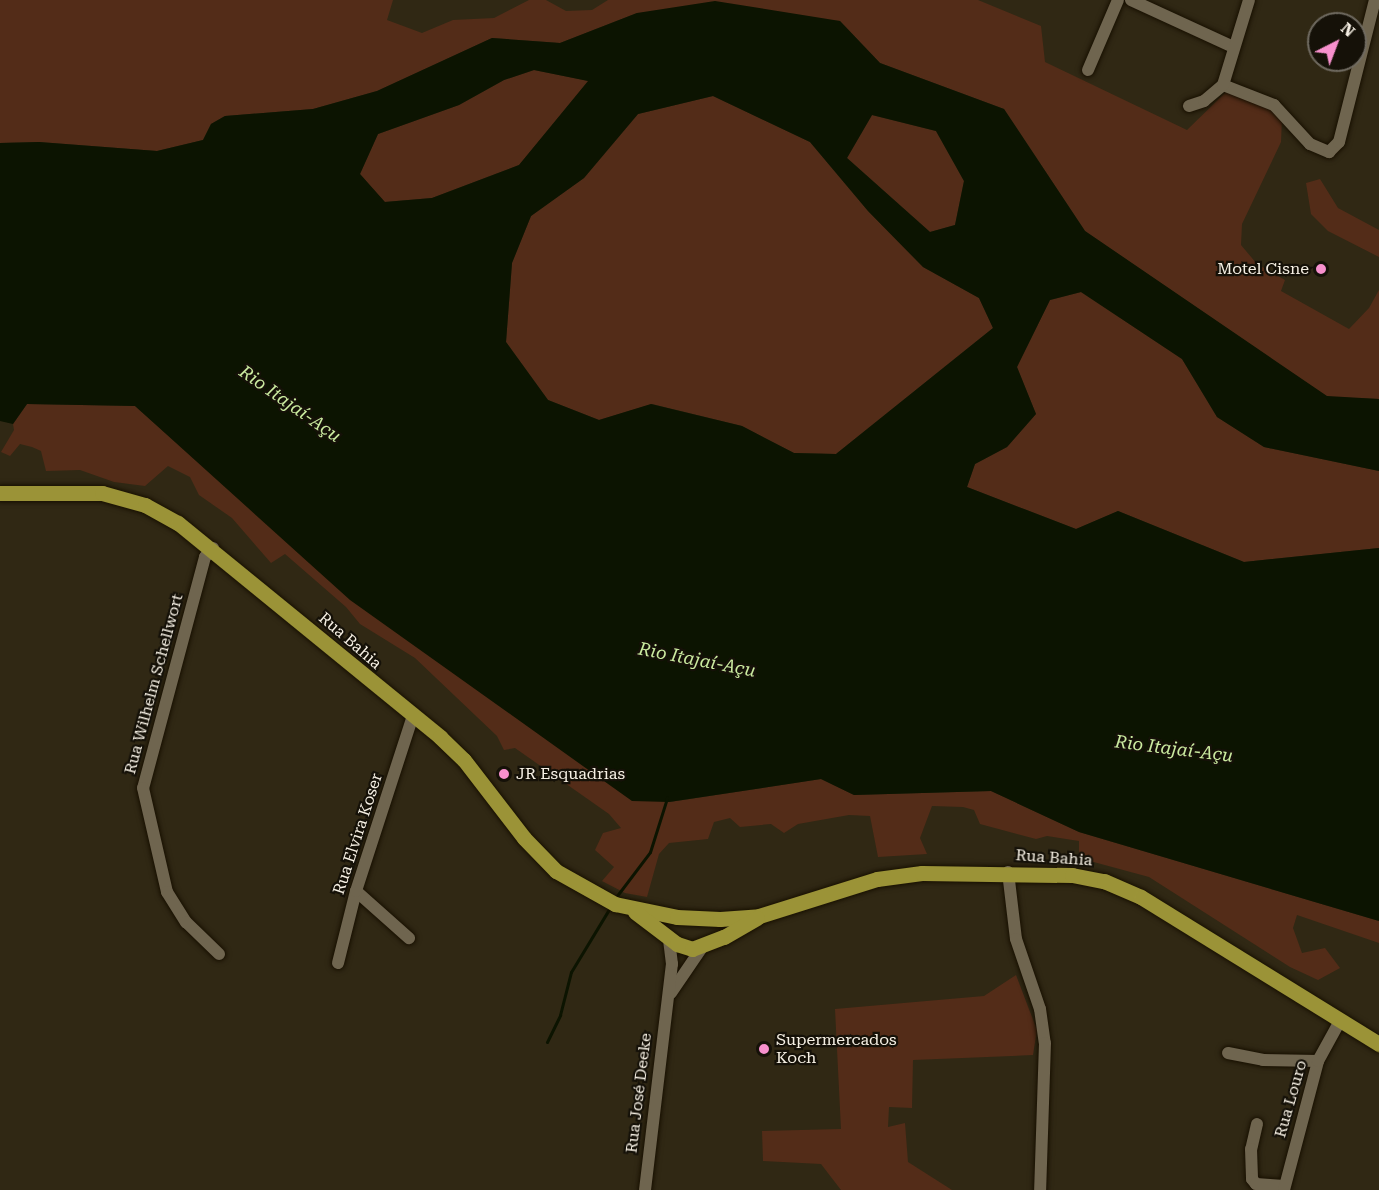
<!DOCTYPE html>
<meta charset="utf-8">
<style>
body{margin:0}
#map{position:relative;width:1379px;height:1190px;overflow:hidden;background:#302814;font-family:"Roboto Serif",serif}
div>[style]{position:absolute}
.green>*{inset:0;background:#532c18}
.water>*{inset:0;background:#0c1401}
.stream>*{height:3px;margin:-1.5px;padding:0 1.5px;transform-origin:1.5px;border-radius:1.5px;background:#0c1401}
.roads{filter:drop-shadow(0 0 2px #181001) drop-shadow(0 0 2px #181001)}
.minor>*{height:12px;margin:-6px;padding:0 6px;transform-origin:6px;border-radius:6px;background:#6f654f}
.major>*{height:15px;margin:-7.5px;padding:0 7.5px;transform-origin:7.5px;border-radius:7.5px;background:#9b9337}
.dots>*{width:16px;height:16px;translate:-50% -50%;box-sizing:border-box;border:3px solid #151108;border-radius:50%}
span{translate:-50% -50%;white-space:nowrap;text-align:center;line-height:1.15;-webkit-text-stroke:4.5px #151108;paint-order:stroke}
.poi-label{font-size:16px;color:#f6f0e4}
.right{translate:-100% -50%;text-align:right}
.left{translate:0 -50%;text-align:left}
.street-label{font-size:16px;color:#f6f0e4}
.water-label{font-size:18px;color:#cbeba0;font-style:italic}
.north{position:absolute;left:1307px;top:12px;width:60px;height:60px;box-sizing:border-box;background:#151108;border:2px solid #6f6a60;border-radius:50%;rotate:42deg;font-size:16px;font-weight:700;line-height:24px;text-align:center;color:#f6f0e4}
.north::after{content:'';display:block;margin:auto;width:21px;height:27px;background:#f790cd;clip-path:polygon(50% 0,100% 100%,50% 72%,0 100%)}
</style>
<div id="map">
<div class="green">
<i style="clip-path:polygon(0 0,393px 0,387px 20px,422px 33px,453px 20px,494px 18px,529px 0,546px 0,566px 11px,592px 10px,608px 0,978px 0,1041px 26px,1045px 62px,1187px 130px,1226px 92px,1270px 106px,1282px 118px,1281px 142px,1242px 224px,1241px 245px,1257px 264px,1285px 280px,1281px 291px,1349px 329px,1369px 308px,1379px 290px,1379px 399px,1327px 397px,1085px 231px,1004px 109px,880px 63px,840px 21px,637px 13px,560px 43px,492px 38px,377px 91px,313px 109px,225px 116px,211px 124px,203px 140px,157px 151px,39px 142px,0 143px)"></i>
<i style="clip-path:polygon(534px 70px,589px 81px,519px 165px,432px 198px,384px 202px,360px 174px,378px 134px,459px 105px,504px 80px)"></i>
<i style="clip-path:polygon(713px 96px,810px 142px,868px 211px,923px 267px,979px 298px,993px 328px,836px 454px,794px 453px,742px 426px,652px 404px,599px 420px,548px 400px,506px 342px,512px 263px,531px 216px,584px 178px,638px 114px)"></i>
<i style="clip-path:polygon(872px 115px,936px 131px,964px 181px,955px 225px,930px 232px,847px 158px)"></i>
<i style="clip-path:polygon(1320px 179px,1338px 208px,1379px 230px,1379px 257px,1328px 231px,1311px 214px,1306px 183px)"></i>
<i style="clip-path:polygon(1081px 292px,1182px 359px,1217px 417px,1264px 447px,1379px 471px,1379px 548px,1244px 562px,1118px 511px,1076px 529px,967px 487px,975px 464px,1007px 447px,1036px 414px,1017px 367px,1050px 300px)"></i>
<i style="clip-path:polygon(27px 404px,135px 406px,204px 467px,670px 802px,821px 779px,854px 795px,991px 791px,1079px 832px,1379px 921px,1379px 943px,1297px 915px,1293px 928px,1302px 953px,1325px 948px,1340px 968px,1318px 980px,1290px 967px,1149px 877px,1079px 858px,1079px 841px,1047px 836px,1036px 839px,980px 824px,974px 810px,963px 807px,932px 806px,920px 838px,927px 854px,878px 857px,870px 816px,849px 815px,798px 824px,784px 833px,771px 824px,740px 827px,730px 818px,714px 822px,708px 839px,669px 843px,659px 854px,647px 897px,625px 893px,602px 881px,614px 867px,595px 850px,603px 833px,621px 828px,609px 814px,515px 748px,504px 750px,497px 736px,415px 658px,360px 624px,346px 607px,285px 554px,271px 563px,232px 518px,199px 495px,190px 477px,168px 466px,145px 486px,114px 482px,80px 470px,46px 471px,41px 451px,32px 447px,20px 444px,10px 456px,1px 452px,14px 430px,13px 424px)"></i>
<i style="clip-path:polygon(1016px 975px,1037px 1030px,1033px 1055px,913px 1060px,912px 1108px,889px 1107px,888px 1127px,905px 1123px,908px 1162px,952px 1190px,841px 1190px,821px 1164px,763px 1161px,762px 1131px,841px 1129px,835px 1009px,984px 996px)"></i>
</div>
<div class="water">
<i style="clip-path:polygon(evenodd,715px 1px,840px 21px,880px 63px,1004px 109px,1085px 231px,1327px 396px,1379px 399px,1379px 471px,1264px 447px,1217px 417px,1182px 359px,1081px 292px,1050px 300px,1017px 367px,1036px 414px,1007px 447px,975px 464px,967px 487px,1076px 529px,1118px 511px,1244px 562px,1379px 548px,1379px 921px,1079px 832px,991px 791px,854px 795px,821px 779px,669px 802px,632px 801px,350px 600px,135px 406px,27px 404px,13px 424px,0 421px,0 143px,39px 142px,157px 151px,203px 140px,211px 124px,225px 116px,313px 109px,377px 91px,492px 38px,560px 43px,637px 13px,715px 1px,534px 70px,588px 81px,519px 165px,432px 198px,385px 202px,360px 174px,378px 134px,459px 105px,504px 80px,534px 70px,715px 1px,713px 96px,810px 142px,868px 211px,923px 267px,979px 298px,993px 328px,836px 454px,794px 453px,742px 426px,651px 404px,599px 420px,548px 400px,506px 342px,512px 263px,531px 216px,584px 178px,638px 114px,713px 96px,715px 1px,872px 115px,936px 131px,964px 181px,955px 225px,930px 232px,847px 158px,872px 115px)"></i>
</div>
<div class="stream">
<i style="left:616px;top:897px;width:56px;rotate:-52.9deg"></i>
<i style="left:650px;top:852px;width:57px;rotate:-72.5deg"></i>
<i style="left:547px;top:1042px;width:30px;rotate:-64deg"></i>
<i style="left:560px;top:1015px;width:44px;rotate:-75.7deg"></i>
<i style="left:571px;top:972px;width:77px;rotate:-58.8deg"></i>
</div>
<div class="roads">
<div class="minor">
<i style="left:1131px;top:0;width:112px;rotate:24.7deg"></i>
<i style="left:1088px;top:70px;width:76px;rotate:-66.8deg"></i>
<i style="left:1223px;top:85px;width:55px;rotate:21.4deg"></i>
<i style="left:1274px;top:105px;width:53px;rotate:47.3deg"></i>
<i style="left:1310px;top:144px;width:21px;rotate:23deg"></i>
<i style="left:1329px;top:152px;width:14px;rotate:-45deg"></i>
<i style="left:1339px;top:142px;width:146px;rotate:-75.8deg"></i>
<i style="left:1189px;top:106px;width:16px;rotate:-18deg"></i>
<i style="left:1204px;top:101px;width:25px;rotate:-40deg"></i>
<i style="left:1223px;top:85px;width:89px;rotate:-73deg"></i>
<i style="left:213px;top:548px;width:12px;rotate:132deg"></i>
<i style="left:205px;top:557px;width:239px;rotate:105deg"></i>
<i style="left:143px;top:788px;width:107px;rotate:77deg"></i>
<i style="left:167px;top:892px;width:36px;rotate:58deg"></i>
<i style="left:186px;top:922px;width:46px;rotate:44.1deg"></i>
<i style="left:1008px;top:872px;width:67px;rotate:83.2deg"></i>
<i style="left:1016px;top:939px;width:74px;rotate:71.1deg"></i>
<i style="left:1040px;top:1009px;width:34px;rotate:82deg"></i>
<i style="left:1045px;top:1043px;width:147px;rotate:91.9deg"></i>
<i style="left:356px;top:891px;width:71px;rotate:41.6deg"></i>
<i style="left:338px;top:963px;width:74px;rotate:-76deg"></i>
<i style="left:356px;top:891px;width:184px;rotate:-72deg"></i>
<i style="left:671px;top:993px;width:57px;rotate:-55.8deg"></i>
<i style="left:1228px;top:1053px;width:36px;rotate:11deg"></i>
<i style="left:1263px;top:1060px;width:55px;rotate:1deg"></i>
<i style="left:1257px;top:1124px;width:26px;rotate:103deg"></i>
<i style="left:1251px;top:1149px;width:30px;rotate:88deg"></i>
<i style="left:1252px;top:1179px;width:6px;rotate:51deg"></i>
<i style="left:1256px;top:1184px;width:28px;rotate:4deg"></i>
<i style="left:645px;top:1190px;width:228px;rotate:-83.2deg"></i>
<i style="left:672px;top:964px;width:26px;rotate:-97deg"></i>
<i style="left:1284px;top:1190px;width:133px;rotate:-75.2deg"></i>
<i style="left:1318px;top:1061px;width:46px;rotate:-61.2deg"></i>
</div>
<div class="major">
<i style="left:0;top:493px;width:102px"></i>
<i style="left:102px;top:493px;width:45px;rotate:15.6deg"></i>
<i style="left:145px;top:505px;width:38px;rotate:29deg"></i>
<i style="left:178px;top:523px;width:338px;rotate:39.2deg"></i>
<i style="left:440px;top:737px;width:33px;rotate:44deg"></i>
<i style="left:464px;top:760px;width:98px;rotate:52.4deg"></i>
<i style="left:524px;top:838px;width:46px;rotate:45.9deg"></i>
<i style="left:556px;top:871px;width:68px;rotate:29.2deg"></i>
<i style="left:615px;top:904px;width:63px;rotate:11.8deg"></i>
<i style="left:677px;top:917px;width:43px;rotate:2.7deg"></i>
<i style="left:720px;top:919px;width:39px;rotate:-4deg"></i>
<i style="left:759px;top:916px;width:124px;rotate:-17.4deg"></i>
<i style="left:877px;top:879px;width:45px;rotate:-7.6deg"></i>
<i style="left:922px;top:873px;width:150px;rotate:0.8deg"></i>
<i style="left:1072px;top:875px;width:33px;rotate:11deg"></i>
<i style="left:1104px;top:881px;width:40px;rotate:23.4deg"></i>
<i style="left:1141px;top:897px;width:280px;rotate:31.7deg"></i>
<i style="left:635px;top:912px;width:53px;rotate:37.3deg"></i>
<i style="left:677px;top:944px;width:16px;rotate:18deg"></i>
<i style="left:692px;top:949px;width:34px;rotate:-21deg"></i>
<i style="left:724px;top:937px;width:38px;rotate:-30deg"></i>
</div>
</div>
<div class="dots">
<i style="left:1321px;top:269px;background:#f790cd"></i>
<i style="left:504px;top:774px;background:#f790cd"></i>
<i style="left:764px;top:1049px;background:#f790cd"></i>
</div>
<div class="poi-label">
<span class="right" style="left:1309px;top:269px">Motel Cisne</span>
<span class="left" style="left:516px;top:774px">JR Esquadrias</span>
<span class="left" style="left:776px;top:1049px">Supermercados<br>Koch</span>
</div>
<div class="street-label">
<span style="left:350px;top:641px;rotate:41deg">Rua Bahia</span>
<span style="left:154px;top:684px;rotate:-75deg">Rua Wilhelm Schellwort</span>
<span style="left:358px;top:834px;rotate:-72deg">Rua Elvira Koser</span>
<span style="left:1054px;top:858px;rotate:4deg">Rua Bahia</span>
<span style="left:639px;top:1093px;rotate:-83deg">Rua José Deeke</span>
<span style="left:1291px;top:1099px;rotate:-74deg">Rua Louro</span>
</div>
<div class="water-label">
<span style="left:290px;top:404px;rotate:35deg">Rio Itajaí-Açu</span>
<span style="left:697px;top:660px;rotate:11deg">Rio Itajaí-Açu</span>
<span style="left:1174px;top:749px;rotate:7deg">Rio Itajaí-Açu</span>
</div>
<div class="north">N</div>
</div>
